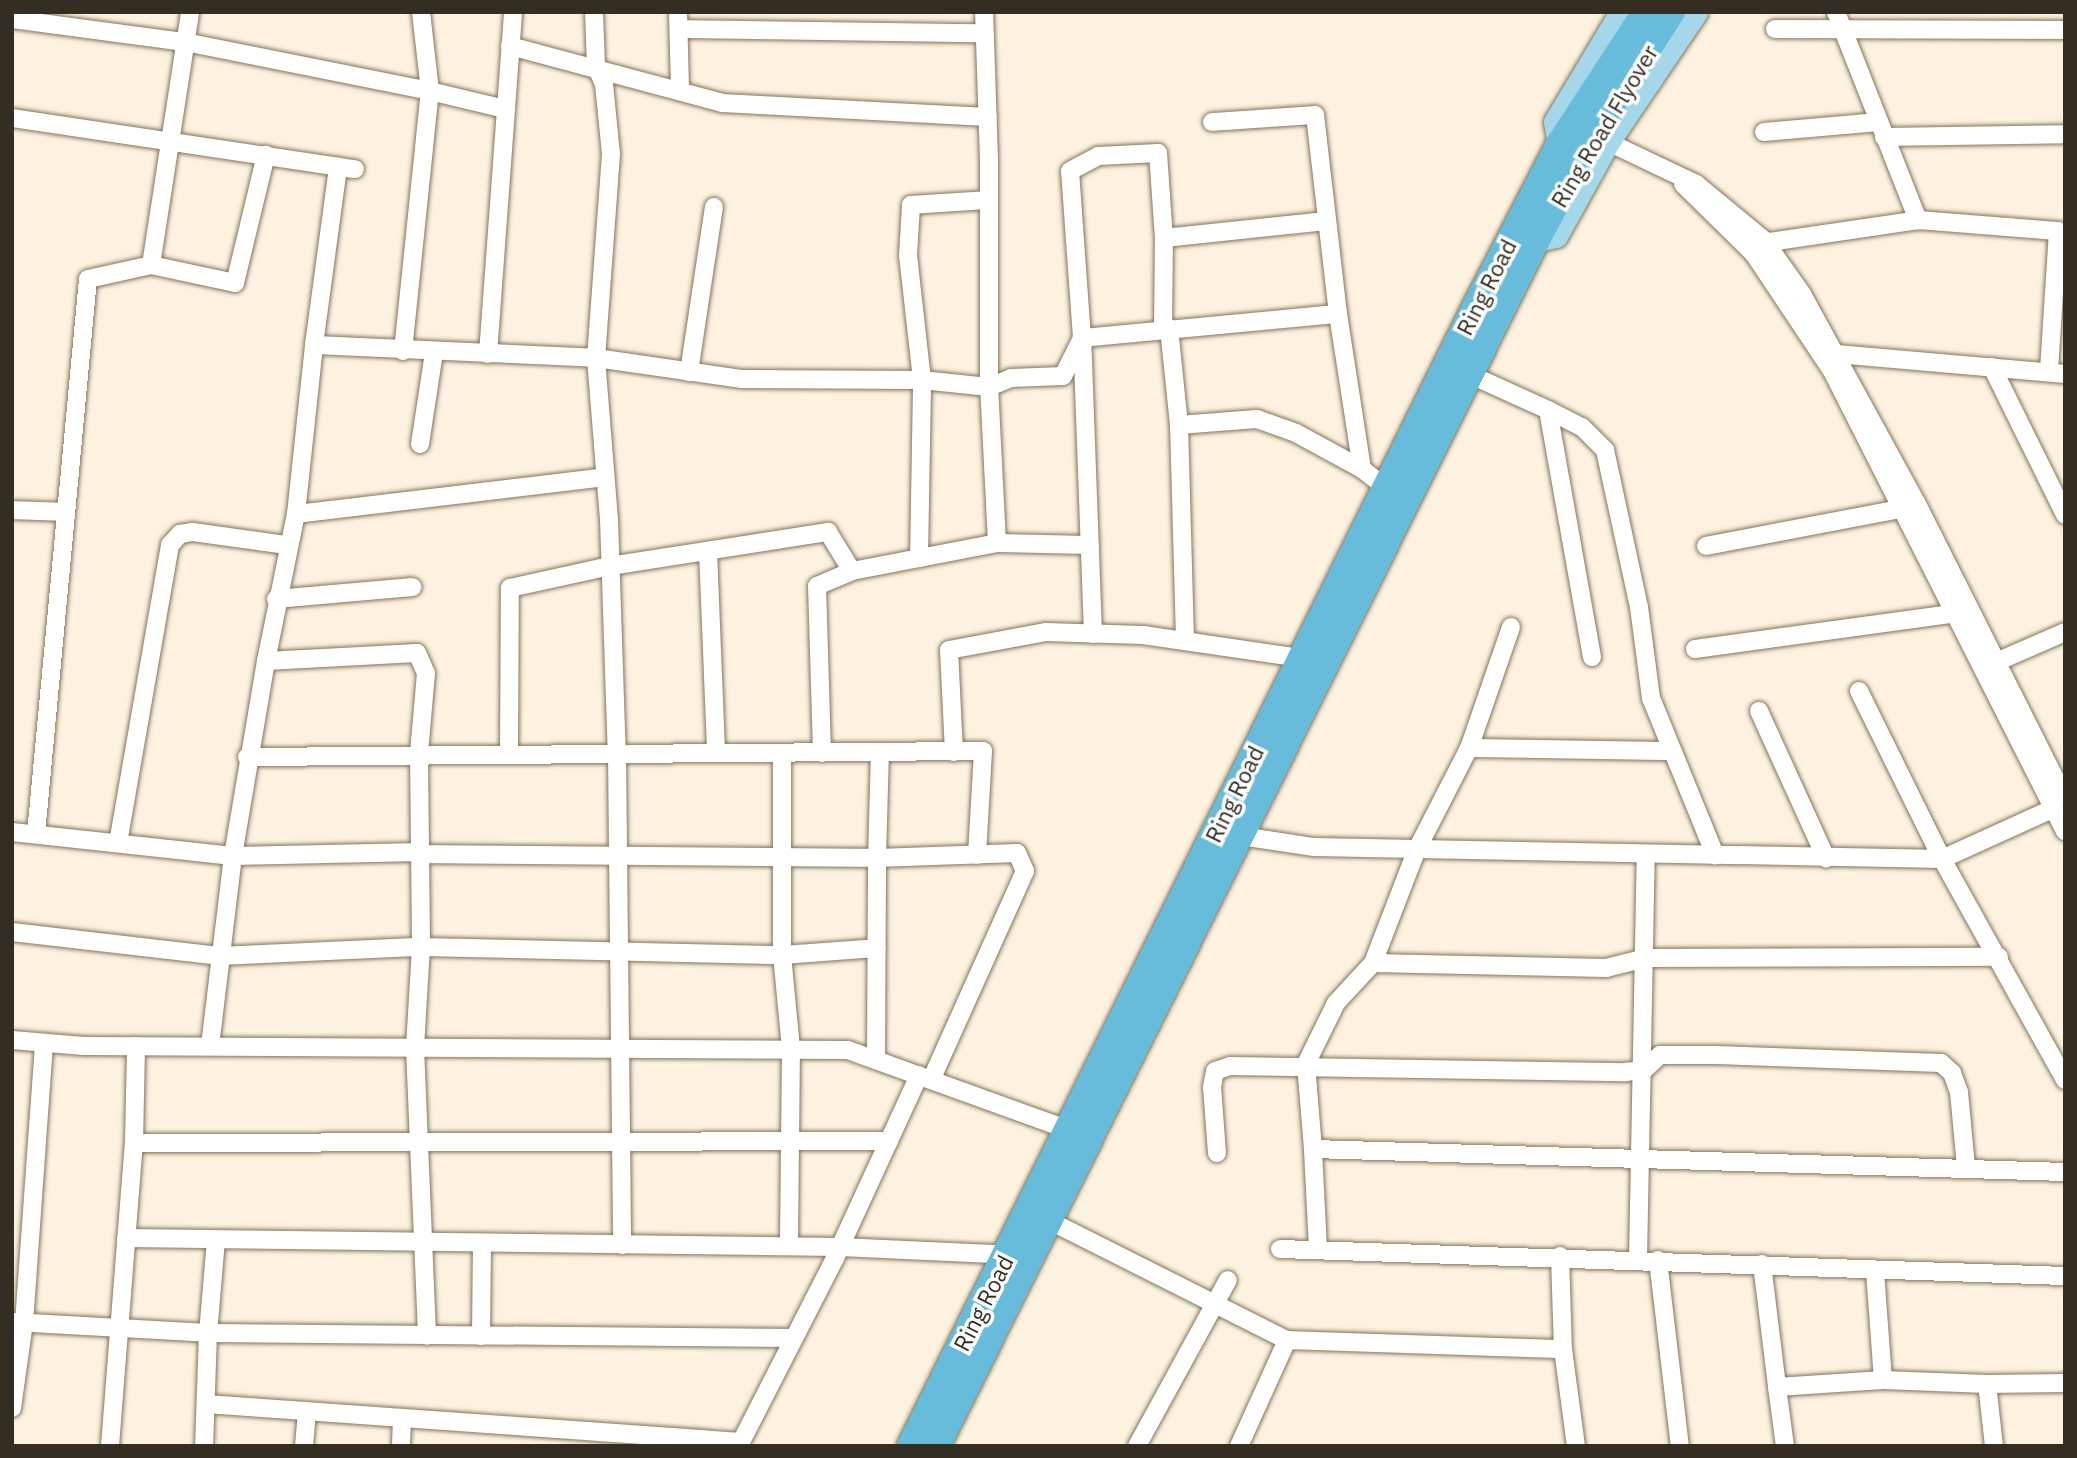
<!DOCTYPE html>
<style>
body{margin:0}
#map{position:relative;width:2077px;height:1458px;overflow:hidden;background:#fcf2df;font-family:"IBM Plex Sans",sans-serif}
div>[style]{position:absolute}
.roads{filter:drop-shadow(0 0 2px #837458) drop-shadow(0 0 2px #837458)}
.minor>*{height:18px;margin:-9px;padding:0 9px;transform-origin:9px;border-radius:9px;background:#fff}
.major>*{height:23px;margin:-11.5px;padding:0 11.5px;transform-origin:11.5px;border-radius:11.5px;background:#a4d7e9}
.highway>*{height:26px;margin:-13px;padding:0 13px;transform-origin:13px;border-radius:13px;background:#68bcdb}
span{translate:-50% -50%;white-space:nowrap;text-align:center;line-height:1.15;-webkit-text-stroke:7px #fff;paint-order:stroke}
.street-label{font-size:23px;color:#342d21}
.frame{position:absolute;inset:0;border:14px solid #342d21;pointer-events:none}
</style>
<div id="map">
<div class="roads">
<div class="minor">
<i style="left:594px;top:12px;width:54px;rotate:87.9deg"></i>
<i style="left:596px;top:66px;width:20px;rotate:66deg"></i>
<i style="left:604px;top:84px;width:70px;rotate:84.3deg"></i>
<i style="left:611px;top:154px;width:205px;rotate:94.2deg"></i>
<i style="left:596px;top:358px;width:148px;rotate:8.2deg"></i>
<i style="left:742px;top:379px;width:180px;rotate:0.3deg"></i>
<i style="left:922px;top:380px;width:67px;rotate:6deg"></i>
<i style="left:989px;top:387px;width:227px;rotate:-90deg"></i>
<i style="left:989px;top:160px;width:148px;rotate:-91.9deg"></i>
<i style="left:678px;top:12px;width:77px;rotate:88.5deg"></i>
<i style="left:1836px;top:12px;width:224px;rotate:68.5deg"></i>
<i style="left:12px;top:19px;width:175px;rotate:7.6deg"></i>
<i style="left:185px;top:42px;width:250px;rotate:11.3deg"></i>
<i style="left:430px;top:91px;width:80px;rotate:-96.5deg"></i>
<i style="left:679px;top:29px;width:305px;rotate:0.8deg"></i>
<i style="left:1775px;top:29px;width:290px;rotate:0.2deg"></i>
<i style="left:510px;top:46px;width:220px;rotate:15deg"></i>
<i style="left:722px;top:103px;width:266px;rotate:3deg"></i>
<i style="left:12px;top:118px;width:330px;rotate:8.5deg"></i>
<i style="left:1212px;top:122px;width:103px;rotate:-3.9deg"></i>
<i style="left:1315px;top:115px;width:200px;rotate:83.4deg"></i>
<i style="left:1764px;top:132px;width:115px;rotate:-5deg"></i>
<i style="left:1884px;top:137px;width:181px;rotate:-0.9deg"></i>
<i style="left:1608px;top:142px;width:98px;rotate:25.5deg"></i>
<i style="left:1696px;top:184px;width:88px;rotate:39.5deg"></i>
<i style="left:1764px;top:240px;width:66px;rotate:54.9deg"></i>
<i style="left:1802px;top:294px;width:237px;rotate:61.3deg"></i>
<i style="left:1916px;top:502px;width:331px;rotate:63.3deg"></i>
<i style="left:1683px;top:184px;width:100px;rotate:44.6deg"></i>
<i style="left:1754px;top:254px;width:141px;rotate:56.3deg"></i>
<i style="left:1832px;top:371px;width:516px;rotate:63.14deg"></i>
<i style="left:1756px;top:244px;width:164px;rotate:-8.4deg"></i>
<i style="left:1918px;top:220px;width:140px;rotate:4.5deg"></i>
<i style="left:2058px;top:231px;width:140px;rotate:93.7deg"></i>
<i style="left:151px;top:265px;width:86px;rotate:12.1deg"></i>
<i style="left:235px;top:283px;width:132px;rotate:-76.4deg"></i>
<i style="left:1169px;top:328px;width:98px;rotate:84.1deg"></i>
<i style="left:1179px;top:425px;width:216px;rotate:88.4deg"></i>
<i style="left:1163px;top:329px;width:91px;rotate:-89.4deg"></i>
<i style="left:1164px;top:238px;width:163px;rotate:-6deg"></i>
<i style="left:314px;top:345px;width:180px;rotate:-82.3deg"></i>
<i style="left:338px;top:167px;width:17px;rotate:7deg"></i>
<i style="left:403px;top:351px;width:261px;rotate:-84.1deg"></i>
<i style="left:430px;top:91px;width:77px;rotate:13.5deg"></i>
<i style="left:488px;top:354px;width:343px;rotate:-85.8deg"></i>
<i style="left:1837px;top:354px;width:229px;rotate:5deg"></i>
<i style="left:1992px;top:367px;width:165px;rotate:63.7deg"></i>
<i style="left:689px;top:372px;width:167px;rotate:-81.4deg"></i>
<i style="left:1471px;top:375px;width:85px;rotate:24.4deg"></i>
<i style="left:1548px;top:410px;width:251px;rotate:79.9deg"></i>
<i style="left:1548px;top:410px;width:38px;rotate:27deg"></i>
<i style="left:1582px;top:427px;width:33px;rotate:45deg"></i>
<i style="left:1605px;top:450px;width:161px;rotate:77.8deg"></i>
<i style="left:1639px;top:607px;width:92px;rotate:82.5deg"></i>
<i style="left:1651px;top:698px;width:170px;rotate:67.8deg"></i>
<i style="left:1179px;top:425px;width:78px;rotate:-4.4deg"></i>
<i style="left:1257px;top:419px;width:41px;rotate:19.7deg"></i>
<i style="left:1296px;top:433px;width:75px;rotate:28.6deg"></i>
<i style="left:420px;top:444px;width:92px;rotate:-81.3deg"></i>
<i style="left:12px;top:510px;width:54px;rotate:2.1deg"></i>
<i style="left:296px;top:514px;width:311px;rotate:-6.8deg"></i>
<i style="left:997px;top:543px;width:93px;rotate:1.2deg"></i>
<i style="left:1706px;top:546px;width:197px;rotate:-10.8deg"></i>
<i style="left:708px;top:551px;width:202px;rotate:87.7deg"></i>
<i style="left:919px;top:558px;width:178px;rotate:-89deg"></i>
<i style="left:922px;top:380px;width:125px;rotate:-96.4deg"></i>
<i style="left:908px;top:256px;width:51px;rotate:-86.6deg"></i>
<i style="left:911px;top:205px;width:78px;rotate:-3.7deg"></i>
<i style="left:276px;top:599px;width:137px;rotate:-5deg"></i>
<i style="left:1511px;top:627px;width:128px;rotate:109.1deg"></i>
<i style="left:1469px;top:748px;width:114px;rotate:117.2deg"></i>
<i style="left:1417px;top:849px;width:122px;rotate:111.1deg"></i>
<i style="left:1373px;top:963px;width:233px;rotate:1.2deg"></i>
<i style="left:1606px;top:968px;width:41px;rotate:-14deg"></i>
<i style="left:1646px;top:958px;width:353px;rotate:-0.2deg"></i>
<i style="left:1093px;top:634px;width:296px;rotate:-92.1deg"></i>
<i style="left:1082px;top:338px;width:257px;rotate:-5.4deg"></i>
<i style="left:1338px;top:314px;width:157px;rotate:81.2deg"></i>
<i style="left:1362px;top:469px;width:39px;rotate:38deg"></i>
<i style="left:1695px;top:649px;width:259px;rotate:-7.8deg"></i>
<i style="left:266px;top:661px;width:150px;rotate:-78.5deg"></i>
<i style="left:296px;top:514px;width:170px;rotate:-83.9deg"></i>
<i style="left:314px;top:345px;width:282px;rotate:2.6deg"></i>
<i style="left:596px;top:358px;width:162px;rotate:85.4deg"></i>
<i style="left:609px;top:519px;width:235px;rotate:88.1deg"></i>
<i style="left:617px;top:754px;width:491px;rotate:89.4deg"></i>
<i style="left:1994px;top:663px;width:77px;rotate:-23.6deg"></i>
<i style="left:1859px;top:691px;width:187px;rotate:63.7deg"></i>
<i style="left:1942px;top:859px;width:253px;rotate:60.9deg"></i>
<i style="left:1759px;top:711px;width:162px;rotate:65.5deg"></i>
<i style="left:1469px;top:748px;width:201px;rotate:0.9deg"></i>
<i style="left:954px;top:752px;width:102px;rotate:-92.8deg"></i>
<i style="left:949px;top:650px;width:99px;rotate:-10.5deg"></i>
<i style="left:1046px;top:632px;width:97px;rotate:1.8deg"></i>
<i style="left:1143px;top:635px;width:160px;rotate:8.3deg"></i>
<i style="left:782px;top:753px;width:202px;rotate:90deg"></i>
<i style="left:782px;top:955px;width:95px;rotate:-4.2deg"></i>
<i style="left:822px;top:753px;width:167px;rotate:-91.7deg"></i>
<i style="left:817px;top:586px;width:38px;rotate:-23deg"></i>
<i style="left:509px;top:754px;width:166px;rotate:-89.7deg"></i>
<i style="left:510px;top:588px;width:102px;rotate:-12.4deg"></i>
<i style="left:610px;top:566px;width:221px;rotate:-8.9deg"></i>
<i style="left:828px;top:532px;width:46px;rotate:58.4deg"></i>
<i style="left:852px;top:571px;width:148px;rotate:-10.9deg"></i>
<i style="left:997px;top:543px;width:156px;rotate:-92.9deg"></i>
<i style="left:989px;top:387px;width:24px;rotate:-22deg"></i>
<i style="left:1011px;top:378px;width:52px;rotate:-2.2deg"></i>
<i style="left:1063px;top:376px;width:42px;rotate:-63.4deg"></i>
<i style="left:1082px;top:338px;width:167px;rotate:-94.1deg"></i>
<i style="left:1070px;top:171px;width:32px;rotate:-28deg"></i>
<i style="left:1098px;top:156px;width:60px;rotate:-2.9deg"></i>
<i style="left:1158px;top:153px;width:85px;rotate:86deg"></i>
<i style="left:247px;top:757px;width:736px;rotate:-0.47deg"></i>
<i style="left:983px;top:751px;width:104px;rotate:93.3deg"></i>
<i style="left:12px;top:832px;width:222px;rotate:6.2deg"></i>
<i style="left:233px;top:856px;width:187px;rotate:-1.2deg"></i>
<i style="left:36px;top:834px;width:557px;rotate:-84.65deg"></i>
<i style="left:88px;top:279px;width:65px;rotate:-12.5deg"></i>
<i style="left:151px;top:265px;width:256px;rotate:-81.2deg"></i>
<i style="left:1241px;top:836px;width:74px;rotate:8.6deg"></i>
<i style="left:1314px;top:847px;width:628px;rotate:1.09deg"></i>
<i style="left:1942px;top:859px;width:121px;rotate:-24.4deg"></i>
<i style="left:118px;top:843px;width:303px;rotate:-80.1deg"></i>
<i style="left:170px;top:545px;width:15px;rotate:-48deg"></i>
<i style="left:180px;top:534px;width:13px;rotate:-9deg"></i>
<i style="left:193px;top:532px;width:95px;rotate:7.9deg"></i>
<i style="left:420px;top:854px;width:457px;rotate:0.5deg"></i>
<i style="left:877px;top:858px;width:106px;rotate:-88.4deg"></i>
<i style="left:12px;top:932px;width:208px;rotate:6.6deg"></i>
<i style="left:219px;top:956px;width:202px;rotate:-2.6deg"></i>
<i style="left:421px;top:947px;width:361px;rotate:1.3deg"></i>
<i style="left:782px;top:955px;width:94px;rotate:84.5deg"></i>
<i style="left:791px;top:1049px;width:197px;rotate:90.6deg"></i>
<i style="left:12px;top:1040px;width:72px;rotate:4.8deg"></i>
<i style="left:84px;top:1046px;width:764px;rotate:0.3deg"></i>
<i style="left:848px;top:1050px;width:235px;rotate:19.9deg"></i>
<i style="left:210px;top:1046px;width:191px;rotate:-83.1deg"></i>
<i style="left:233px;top:856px;width:198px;rotate:-80.4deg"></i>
<i style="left:266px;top:661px;width:151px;rotate:-3deg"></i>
<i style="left:417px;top:653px;width:22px;rotate:66deg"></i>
<i style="left:426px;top:673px;width:80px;rotate:95deg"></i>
<i style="left:419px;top:753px;width:194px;rotate:89.4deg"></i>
<i style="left:421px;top:947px;width:101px;rotate:93.4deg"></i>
<i style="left:415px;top:1048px;width:288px;rotate:87.6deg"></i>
<i style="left:876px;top:1059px;width:201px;rotate:-89.7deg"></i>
<i style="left:877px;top:858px;width:140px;rotate:-2deg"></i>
<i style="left:1017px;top:853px;width:20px;rotate:66deg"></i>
<i style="left:1025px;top:871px;width:229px;rotate:114.2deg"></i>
<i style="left:134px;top:1143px;width:755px;rotate:-0.15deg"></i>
<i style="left:1313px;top:1149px;width:85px;rotate:-94.7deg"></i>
<i style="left:1306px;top:1064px;width:68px;rotate:-63.8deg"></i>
<i style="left:1336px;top:1003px;width:54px;rotate:-47.2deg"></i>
<i style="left:1217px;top:1153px;width:66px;rotate:-94.3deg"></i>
<i style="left:1212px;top:1087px;width:16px;rotate:-79deg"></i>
<i style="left:1215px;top:1071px;width:16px;rotate:-18deg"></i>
<i style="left:1230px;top:1066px;width:395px;rotate:0.9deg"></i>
<i style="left:1625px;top:1072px;width:19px;rotate:-6deg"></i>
<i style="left:1644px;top:1070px;width:22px;rotate:-43deg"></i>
<i style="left:1660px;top:1055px;width:55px"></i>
<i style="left:1715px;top:1055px;width:226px;rotate:2deg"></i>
<i style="left:1941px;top:1063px;width:15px;rotate:42deg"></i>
<i style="left:1952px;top:1073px;width:20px;rotate:70deg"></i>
<i style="left:1959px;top:1092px;width:75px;rotate:84.7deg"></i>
<i style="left:1048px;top:1220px;width:267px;rotate:26.7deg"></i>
<i style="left:1287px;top:1340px;width:276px;rotate:1.9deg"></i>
<i style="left:1563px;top:1349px;width:98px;rotate:82.4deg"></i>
<i style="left:126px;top:1238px;width:714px;rotate:0.72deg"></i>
<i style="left:840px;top:1247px;width:175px;rotate:2.6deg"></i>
<i style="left:216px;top:1240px;width:93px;rotate:94.9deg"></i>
<i style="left:208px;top:1333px;width:586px;rotate:0.49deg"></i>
<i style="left:1280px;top:1249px;width:785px;rotate:1.97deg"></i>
<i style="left:1318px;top:1249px;width:100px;rotate:-92.9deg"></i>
<i style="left:1313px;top:1149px;width:752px;rotate:1.75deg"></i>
<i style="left:1560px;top:1256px;width:93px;rotate:88.2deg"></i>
<i style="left:1638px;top:1259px;width:405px;rotate:-88.9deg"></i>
<i style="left:1658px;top:1260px;width:187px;rotate:83.3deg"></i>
<i style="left:1762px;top:1264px;width:124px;rotate:83deg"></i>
<i style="left:1777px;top:1387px;width:106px;rotate:-3.8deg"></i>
<i style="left:1883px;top:1380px;width:110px;rotate:-94.2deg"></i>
<i style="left:13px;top:1322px;width:195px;rotate:3.2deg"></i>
<i style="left:208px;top:1333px;width:113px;rotate:92deg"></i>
<i style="left:481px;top:1336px;width:93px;rotate:-89.4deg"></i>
<i style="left:1883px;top:1380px;width:104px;rotate:2.2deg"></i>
<i style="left:1777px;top:1387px;width:60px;rotate:82.3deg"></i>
<i style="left:206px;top:1404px;width:536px;rotate:4.06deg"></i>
<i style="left:741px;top:1442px;width:207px;rotate:-62.9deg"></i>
<i style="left:835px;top:1258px;width:201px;rotate:-65.3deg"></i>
<i style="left:12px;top:1408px;width:86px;rotate:-82deg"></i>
<i style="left:24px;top:1323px;width:281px;rotate:-85.9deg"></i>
<i style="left:110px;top:1446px;width:304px;rotate:-85.5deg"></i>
<i style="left:134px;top:1143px;width:97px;rotate:-88.8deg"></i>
<i style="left:304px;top:1446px;width:34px;rotate:-85deg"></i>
<i style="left:401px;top:1446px;width:25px;rotate:-88deg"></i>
<i style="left:1137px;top:1446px;width:189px;rotate:-61.3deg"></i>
<i style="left:1239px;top:1446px;width:116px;rotate:-65.6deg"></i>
<i style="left:1994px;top:1446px;width:62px;rotate:-96.4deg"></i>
<i style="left:1987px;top:1384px;width:78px;rotate:-0.7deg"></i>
</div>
<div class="major">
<i style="left:1559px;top:144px;width:22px;rotate:-100deg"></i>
<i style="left:1555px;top:122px;width:128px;rotate:-59deg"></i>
<i style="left:1537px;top:240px;width:19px;rotate:-12deg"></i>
<i style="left:1556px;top:236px;width:107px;rotate:-61deg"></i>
<i style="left:1608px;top:142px;width:157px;rotate:-55.9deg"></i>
</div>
<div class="highway">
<i style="left:910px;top:1446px;width:1276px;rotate:-63.62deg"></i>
<i style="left:1477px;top:303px;width:179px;rotate:-62.7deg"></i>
<i style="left:1559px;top:144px;width:158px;rotate:-56.9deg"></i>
<i style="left:937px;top:1446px;width:1347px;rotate:-63.55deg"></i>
<i style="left:1537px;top:240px;width:127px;rotate:-61.8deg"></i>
<i style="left:1597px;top:128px;width:138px;rotate:-57.1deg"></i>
</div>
</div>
<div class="street-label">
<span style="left:1604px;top:126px;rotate:-59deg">Ring Road Flyover</span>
<span style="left:1486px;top:287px;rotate:-63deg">Ring Road</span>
<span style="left:1234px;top:794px;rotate:-64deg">Ring Road</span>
<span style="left:983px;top:1303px;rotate:-63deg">Ring Road</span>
</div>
<div class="frame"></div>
</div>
